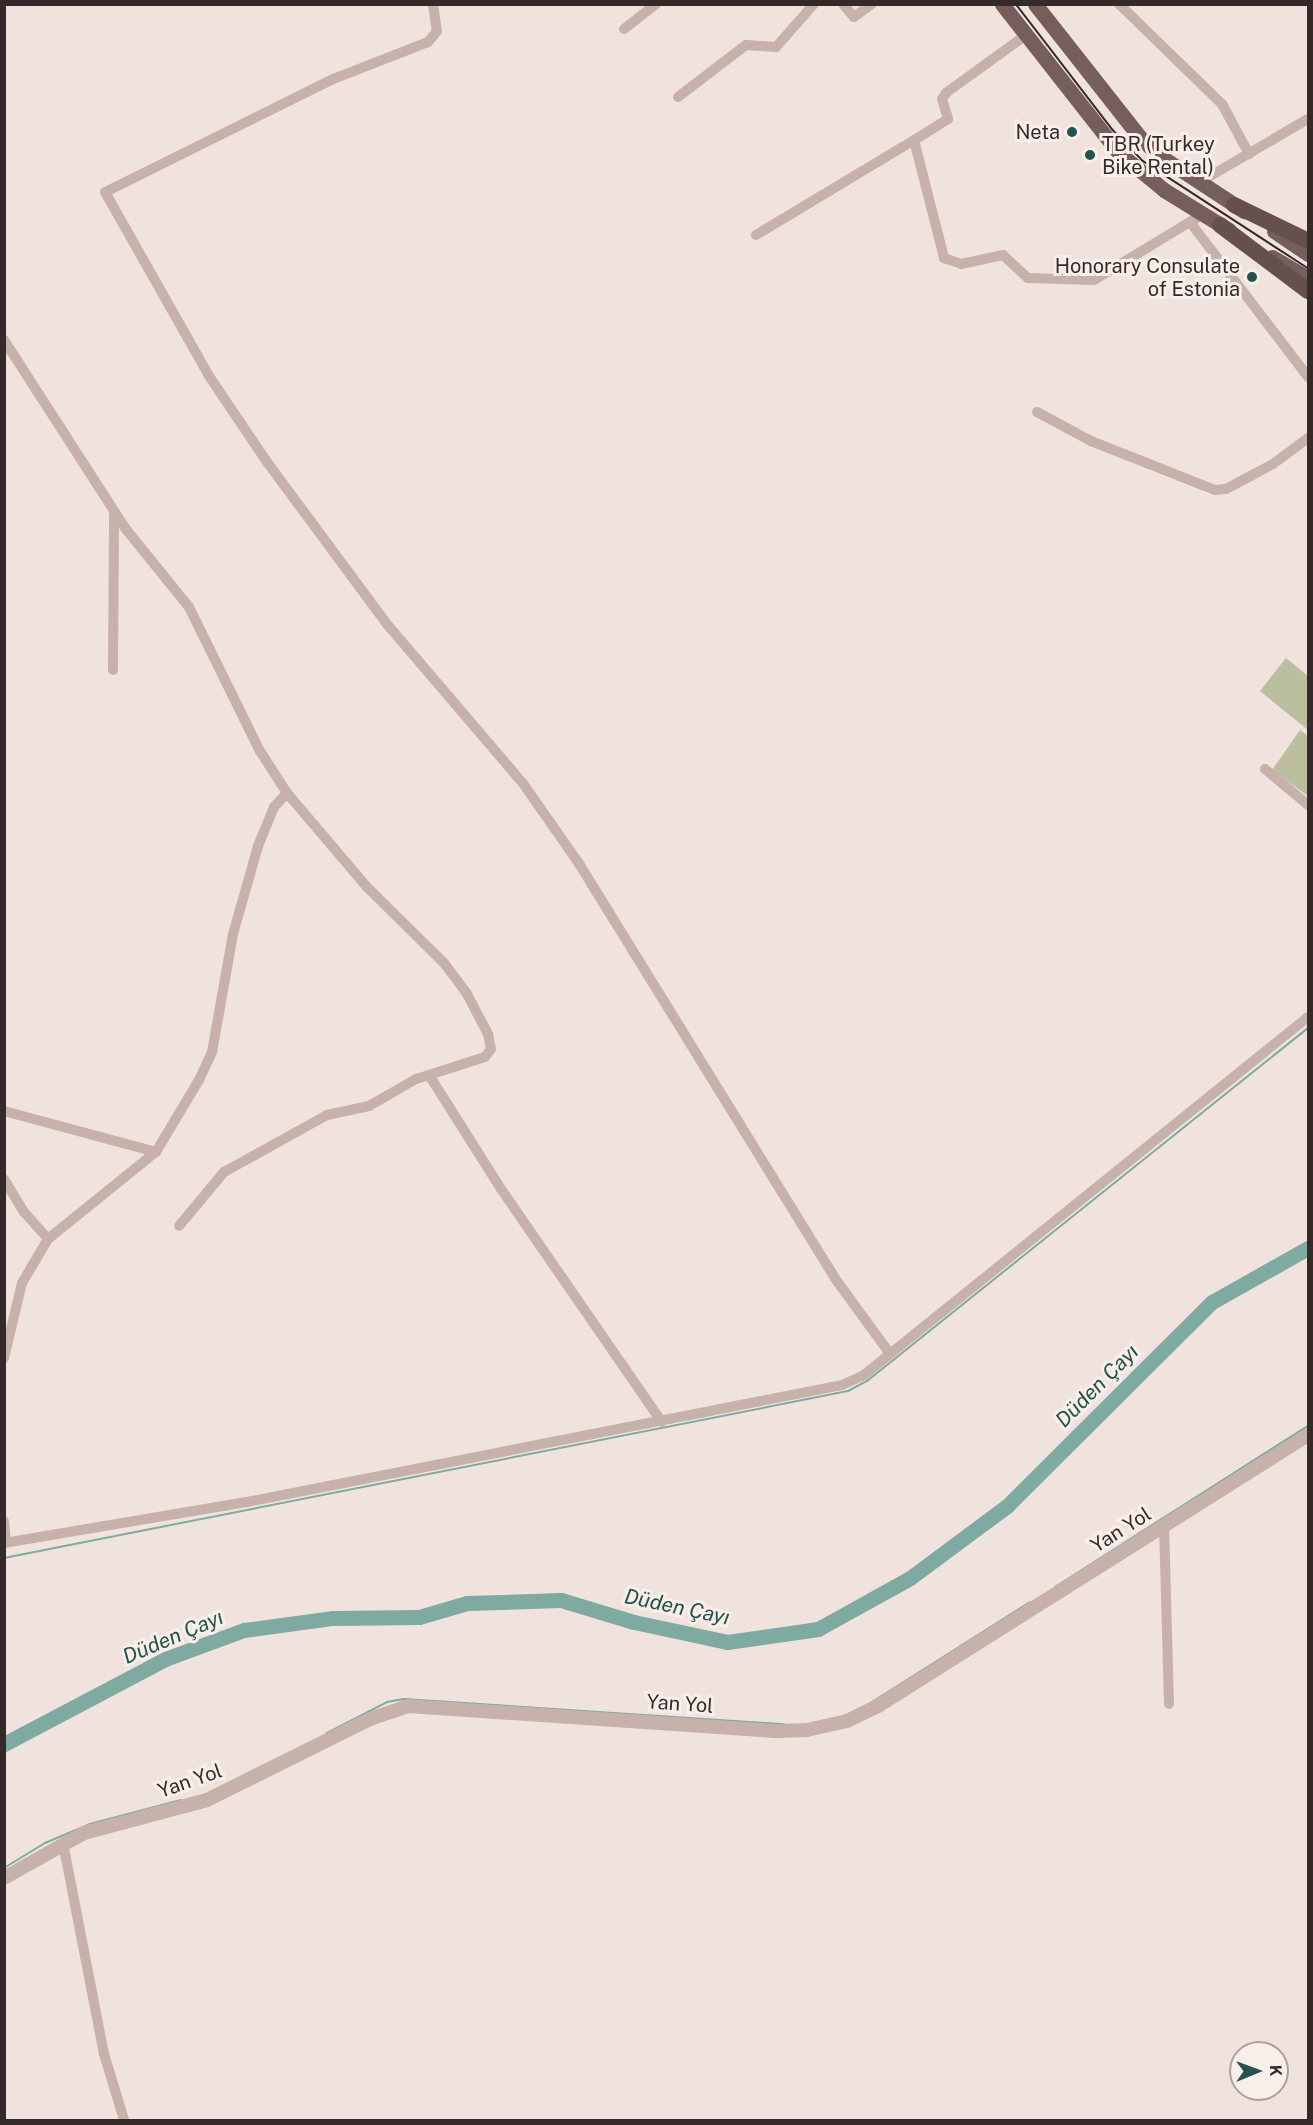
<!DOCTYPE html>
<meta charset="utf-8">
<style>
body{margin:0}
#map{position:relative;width:1313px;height:2125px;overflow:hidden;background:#f0e3de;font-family:"Public Sans",sans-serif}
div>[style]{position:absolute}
.green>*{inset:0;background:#bbbe9f}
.stream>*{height:2px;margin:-1px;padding:0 1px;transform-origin:1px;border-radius:1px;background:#7faaa1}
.river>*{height:15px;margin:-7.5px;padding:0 7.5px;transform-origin:7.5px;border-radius:7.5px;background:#7faaa1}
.minor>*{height:10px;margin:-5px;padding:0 5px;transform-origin:5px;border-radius:5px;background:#c7b1ab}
.tertiary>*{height:14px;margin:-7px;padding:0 7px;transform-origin:7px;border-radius:7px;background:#c7b1ab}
.primary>*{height:15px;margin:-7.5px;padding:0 7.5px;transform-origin:7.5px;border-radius:7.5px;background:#765e5c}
.trunk>*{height:16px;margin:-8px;padding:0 8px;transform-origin:8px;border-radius:8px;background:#66504e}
.tram>*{height:1.5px;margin:-0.75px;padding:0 0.75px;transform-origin:0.75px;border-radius:0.75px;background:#352a29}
.dots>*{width:16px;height:16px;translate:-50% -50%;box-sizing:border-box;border:3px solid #f8eeea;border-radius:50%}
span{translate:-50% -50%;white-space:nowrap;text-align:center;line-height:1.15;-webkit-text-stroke:6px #f8eeea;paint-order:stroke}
.poi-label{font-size:20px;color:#352a29}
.right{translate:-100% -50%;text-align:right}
.left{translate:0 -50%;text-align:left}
.street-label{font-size:20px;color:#352a29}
.water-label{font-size:21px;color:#23534a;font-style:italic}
.frame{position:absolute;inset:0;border:6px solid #352a29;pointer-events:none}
.north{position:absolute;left:1229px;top:2041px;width:60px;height:60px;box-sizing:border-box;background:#f8eeea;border:2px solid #aaa09d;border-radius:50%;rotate:89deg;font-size:16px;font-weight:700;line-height:24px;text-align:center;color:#352a29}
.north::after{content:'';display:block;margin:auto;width:21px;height:27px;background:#23534a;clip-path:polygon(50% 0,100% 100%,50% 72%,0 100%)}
</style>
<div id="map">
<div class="green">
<i style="clip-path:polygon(1286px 658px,1308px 676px,1308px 730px,1260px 691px)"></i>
<i style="clip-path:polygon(1300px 730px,1308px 736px,1308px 796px,1272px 770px)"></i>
</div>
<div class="stream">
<i style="left:4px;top:1558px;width:860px;rotate:-11.19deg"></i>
<i style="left:848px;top:1391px;width:21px;rotate:-28deg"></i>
<i style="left:867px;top:1381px;width:565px;rotate:-38.68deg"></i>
<i style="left:1055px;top:1587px;width:300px;rotate:-32.5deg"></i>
<i style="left:872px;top:1702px;width:187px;rotate:-32.3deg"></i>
<i style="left:327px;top:1733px;width:68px;rotate:-27.3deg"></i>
<i style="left:387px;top:1702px;width:17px;rotate:-10deg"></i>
<i style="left:404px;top:1699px;width:381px;rotate:3.8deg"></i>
<i style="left:4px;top:1868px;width:48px;rotate:-31.4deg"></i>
<i style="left:45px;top:1843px;width:49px;rotate:-22.9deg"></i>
<i style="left:90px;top:1824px;width:94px;rotate:-14.8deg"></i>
</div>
<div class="river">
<i style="left:4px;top:1744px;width:182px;rotate:-27.8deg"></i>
<i style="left:165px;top:1659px;width:84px;rotate:-20.2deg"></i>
<i style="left:244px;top:1630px;width:90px;rotate:-7.7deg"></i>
<i style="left:333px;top:1618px;width:86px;rotate:-0.7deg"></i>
<i style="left:419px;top:1617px;width:50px;rotate:-16.3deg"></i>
<i style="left:467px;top:1603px;width:94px;rotate:-1.8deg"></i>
<i style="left:561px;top:1600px;width:76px;rotate:16.8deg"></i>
<i style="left:634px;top:1622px;width:95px;rotate:12.1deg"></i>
<i style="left:727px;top:1642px;width:92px;rotate:-8.1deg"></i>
<i style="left:818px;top:1629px;width:105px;rotate:-29deg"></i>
<i style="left:910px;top:1578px;width:121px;rotate:-36.6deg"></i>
<i style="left:1007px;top:1506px;width:289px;rotate:-44.9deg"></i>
<i style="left:1212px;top:1302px;width:110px;rotate:-29.4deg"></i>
</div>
<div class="minor">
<i style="left:433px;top:4px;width:27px;rotate:82deg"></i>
<i style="left:437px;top:31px;width:14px;rotate:129deg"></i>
<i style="left:428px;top:42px;width:102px;rotate:158.7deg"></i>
<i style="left:333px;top:79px;width:254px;rotate:153.6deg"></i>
<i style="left:105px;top:192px;width:215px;rotate:60.5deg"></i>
<i style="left:211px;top:379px;width:100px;rotate:56deg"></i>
<i style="left:267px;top:462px;width:200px;rotate:53.5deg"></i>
<i style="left:386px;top:623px;width:209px;rotate:49.5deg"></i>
<i style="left:522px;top:782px;width:98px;rotate:55deg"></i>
<i style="left:578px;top:862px;width:493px;rotate:58.3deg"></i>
<i style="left:837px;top:1281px;width:90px;rotate:54deg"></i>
<i style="left:843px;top:4px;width:17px;rotate:50deg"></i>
<i style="left:854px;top:17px;width:22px;rotate:-36deg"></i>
<i style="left:1119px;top:4px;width:144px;rotate:44.2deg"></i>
<i style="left:1222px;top:104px;width:57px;rotate:61.6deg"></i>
<i style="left:624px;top:29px;width:41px;rotate:-38deg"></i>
<i style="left:1026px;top:35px;width:99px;rotate:144.1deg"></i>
<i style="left:946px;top:93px;width:7px;rotate:124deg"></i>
<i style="left:942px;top:99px;width:21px;rotate:73deg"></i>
<i style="left:948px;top:119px;width:40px;rotate:148deg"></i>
<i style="left:914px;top:140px;width:122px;rotate:75.7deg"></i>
<i style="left:944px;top:258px;width:18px;rotate:19deg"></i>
<i style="left:961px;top:264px;width:43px;rotate:-12.1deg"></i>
<i style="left:1003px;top:255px;width:34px;rotate:43deg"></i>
<i style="left:1028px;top:278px;width:66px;rotate:1.7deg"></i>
<i style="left:1094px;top:280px;width:127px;rotate:-31.2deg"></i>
<i style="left:678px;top:97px;width:86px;rotate:-37.4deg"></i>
<i style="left:746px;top:45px;width:30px;rotate:4deg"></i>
<i style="left:776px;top:47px;width:57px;rotate:-48.5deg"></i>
<i style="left:1200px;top:182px;width:125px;rotate:-30.3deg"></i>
<i style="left:1190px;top:222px;width:195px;rotate:52.7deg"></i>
<i style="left:756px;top:235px;width:184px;rotate:-31deg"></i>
<i style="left:4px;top:340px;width:224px;rotate:57.2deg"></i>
<i style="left:125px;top:528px;width:102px;rotate:51deg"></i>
<i style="left:189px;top:607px;width:161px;rotate:63.8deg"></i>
<i style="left:260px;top:751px;width:50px;rotate:57.3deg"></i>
<i style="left:287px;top:793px;width:123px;rotate:49.6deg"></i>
<i style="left:367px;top:887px;width:108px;rotate:44.6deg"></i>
<i style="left:444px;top:963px;width:39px;rotate:53deg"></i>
<i style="left:467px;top:994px;width:45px;rotate:62.3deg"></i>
<i style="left:488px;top:1034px;width:15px;rotate:79deg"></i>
<i style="left:491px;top:1049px;width:10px;rotate:127deg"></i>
<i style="left:485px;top:1057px;width:72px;rotate:162.3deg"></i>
<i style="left:416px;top:1079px;width:54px;rotate:150.1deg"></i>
<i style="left:369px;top:1106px;width:43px;rotate:167.9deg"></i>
<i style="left:327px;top:1115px;width:118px;rotate:151deg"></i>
<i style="left:224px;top:1172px;width:70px;rotate:129.8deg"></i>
<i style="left:1037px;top:412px;width:61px;rotate:28.2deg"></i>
<i style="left:1091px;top:441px;width:133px;rotate:21.6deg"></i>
<i style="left:1215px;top:490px;width:11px;rotate:-5deg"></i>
<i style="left:1226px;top:489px;width:53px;rotate:-28deg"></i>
<i style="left:1273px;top:464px;width:44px;rotate:-36.6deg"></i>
<i style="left:113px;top:670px;width:157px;rotate:-89.6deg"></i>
<i style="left:1265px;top:769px;width:56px;rotate:39.9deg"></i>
<i style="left:429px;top:1075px;width:135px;rotate:57.7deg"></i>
<i style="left:501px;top:1189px;width:283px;rotate:55.4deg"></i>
<i style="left:4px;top:1111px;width:157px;rotate:15.1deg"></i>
<i style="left:4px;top:1179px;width:39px;rotate:59deg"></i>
<i style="left:24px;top:1212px;width:36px;rotate:48deg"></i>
<i style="left:4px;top:1358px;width:77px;rotate:-76.5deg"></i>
<i style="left:22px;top:1283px;width:51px;rotate:-59.4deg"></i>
<i style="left:48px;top:1239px;width:139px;rotate:-38.9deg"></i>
<i style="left:156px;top:1152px;width:84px;rotate:-59.2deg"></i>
<i style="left:199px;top:1080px;width:31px;rotate:-65deg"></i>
<i style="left:212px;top:1052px;width:120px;rotate:-79.9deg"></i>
<i style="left:233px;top:934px;width:91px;rotate:-74.1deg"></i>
<i style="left:258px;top:846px;width:42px;rotate:-67.7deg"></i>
<i style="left:274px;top:807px;width:19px;rotate:-47deg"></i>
<i style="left:4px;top:1521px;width:21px;rotate:85deg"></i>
<i style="left:1164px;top:1525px;width:179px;rotate:88.4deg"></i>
<i style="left:4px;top:1543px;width:246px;rotate:-9.6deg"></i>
<i style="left:247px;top:1502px;width:606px;rotate:-11.12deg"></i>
<i style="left:842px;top:1385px;width:24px;rotate:-24deg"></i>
<i style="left:864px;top:1375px;width:570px;rotate:-38.88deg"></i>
<i style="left:63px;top:1843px;width:215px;rotate:79deg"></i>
<i style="left:104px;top:2054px;width:69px;rotate:73.1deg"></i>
</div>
<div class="tertiary">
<i style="left:4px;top:1878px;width:92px;rotate:-29.4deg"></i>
<i style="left:84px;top:1833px;width:127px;rotate:-15deg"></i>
<i style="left:207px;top:1800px;width:182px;rotate:-26.4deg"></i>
<i style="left:370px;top:1719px;width:40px;rotate:-18.9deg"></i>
<i style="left:408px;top:1706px;width:372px;rotate:3.9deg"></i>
<i style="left:779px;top:1731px;width:28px;rotate:-2deg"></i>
<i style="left:807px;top:1730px;width:41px;rotate:-12.7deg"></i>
<i style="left:847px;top:1721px;width:34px;rotate:-26deg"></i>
<i style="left:878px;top:1706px;width:508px;rotate:-32.22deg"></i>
</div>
<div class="primary">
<i style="left:1002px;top:4px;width:189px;rotate:51.9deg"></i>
<i style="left:1119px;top:153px;width:58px;rotate:39.4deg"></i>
<i style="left:1164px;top:190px;width:76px;rotate:31.6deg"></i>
<i style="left:1035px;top:4px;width:174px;rotate:51.8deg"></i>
<i style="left:1143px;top:141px;width:26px;rotate:40deg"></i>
<i style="left:1163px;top:158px;width:97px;rotate:33.2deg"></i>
<i style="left:1274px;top:231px;width:41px;rotate:34.1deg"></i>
<i style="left:1272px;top:257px;width:42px;rotate:30.3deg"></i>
</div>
<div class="trunk">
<i style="left:1234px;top:205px;width:82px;rotate:25.9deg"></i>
<i style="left:1220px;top:225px;width:110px;rotate:36.9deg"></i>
</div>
<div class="tram">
<i style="left:1016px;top:4px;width:159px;rotate:52.4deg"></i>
<i style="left:1113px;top:130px;width:43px;rotate:45.9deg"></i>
<i style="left:1143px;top:161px;width:197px;rotate:33deg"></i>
</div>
<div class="dots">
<i style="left:1072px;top:132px;background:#23534a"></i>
<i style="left:1090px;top:155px;background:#23534a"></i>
<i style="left:1252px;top:277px;background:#23534a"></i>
</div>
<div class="poi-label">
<span class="right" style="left:1060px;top:132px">Neta</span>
<span class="left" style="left:1102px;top:156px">TBR (Turkey<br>Bike Rental)</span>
<span class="right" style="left:1240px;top:278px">Honorary Consulate<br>of Estonia</span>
</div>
<div class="street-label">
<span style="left:1121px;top:1530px;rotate:-32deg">Yan Yol</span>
<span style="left:680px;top:1704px;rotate:4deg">Yan Yol</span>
<span style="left:190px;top:1781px;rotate:-19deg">Yan Yol</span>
</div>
<div class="water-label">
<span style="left:1097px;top:1386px;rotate:-45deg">Düden Çayı</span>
<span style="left:677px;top:1607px;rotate:12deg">Düden Çayı</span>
<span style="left:173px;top:1637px;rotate:-23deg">Düden Çayı</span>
</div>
<div class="frame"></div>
<div class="north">K</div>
</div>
